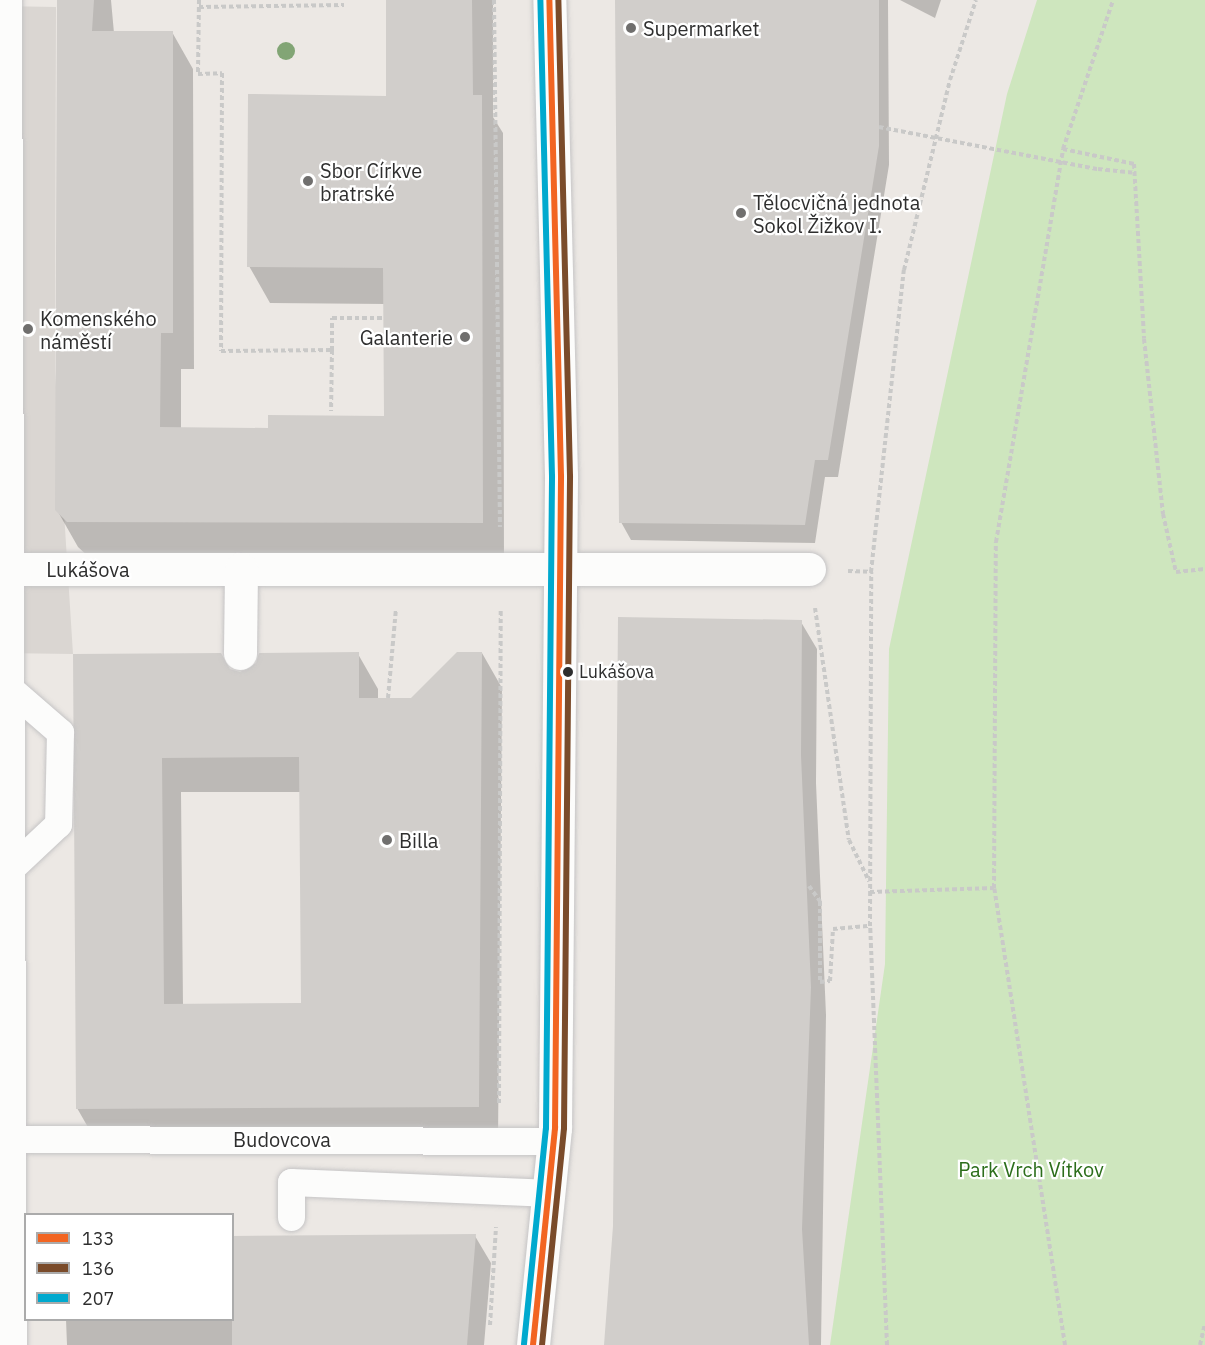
<!DOCTYPE html>
<meta charset="utf-8">
<style>
body{margin:0}
#map{position:relative;width:1205px;height:1345px;overflow:hidden;background:#ece8e4;font-family:"IBM Plex Sans",sans-serif}
div>[style]{position:absolute}
.green>*{inset:0;background:#cee6be}
.plaza>*{inset:0;background:#dad6d2}
.shadow>*{inset:0;background:#0003}
.building>*{inset:0;background:#d1cecb}
.path>*{height:4px;margin-top:-2px;transform-origin:0;background:repeating-linear-gradient(90deg,#c9c9c8 0 4.5px,transparent 0 7.5px)}
.roads{filter:drop-shadow(0 0 2px #c5c4c5) drop-shadow(0 0 2px #c5c4c5)}
.lane>*{height:27px;margin:-13.5px;padding:0 13.5px;transform-origin:13.5px;border-radius:13.5px;background:#fcfcfb}
.street>*{height:33px;margin:-16.5px;padding:0 16.5px;transform-origin:16.5px;border-radius:16.5px;background:#fcfcfb}
.secondary>*{height:33px;margin:-16.5px;padding:0 16.5px;transform-origin:16.5px;border-radius:16.5px;background:#fcfcfb}
.path-bridge>*{height:4px;margin-top:-2px;transform-origin:0;background:repeating-linear-gradient(90deg,#c9c9c8 0 4.5px,transparent 0 7.5px)}
.bus-1>*{height:6px;margin:-3px;padding:0 3px;transform-origin:3px;border-radius:3px;background:#f26522}
.bus-2>*{height:6px;margin:-3px;padding:0 3px;transform-origin:3px;border-radius:3px;background:#7a4b2a}
.bus-3>*{height:6px;margin:-3px;padding:0 3px;transform-origin:3px;border-radius:3px;background:#00a9ce}
.trees>*{width:18px;height:18px;margin:-9px;border-radius:50%;background:#82a575}
.dots>*{width:16px;height:16px;translate:-50% -50%;box-sizing:border-box;border:3px solid #fff;border-radius:50%}
span{translate:-50% -50%;white-space:nowrap;text-align:center;line-height:1.15;-webkit-text-stroke:4.5px #fff;paint-order:stroke}
.bus-label{font-size:18px;color:#2e2e2e}
.left{translate:0 -50%;text-align:left}
.poi-label{font-size:20px;color:#2e2e2e}
.right{translate:-100% -50%;text-align:right}
.street-label{font-size:20px;color:#2e2e2e}
.park-label{font-size:20px;color:#2c6e1b}
.legend{position:absolute;left:24px;top:1213px;width:210px;height:108px;box-sizing:border-box;background:#fff;border:2px solid #ababab;margin:0;padding:8px 10px;list-style:none;font-size:18px;color:#2e2e2e}
.legend li{display:flex;align-items:center;gap:12px;height:30px}
.legend b{width:30px;border:2px solid #ababab}
</style>
<div id="map">
<div class="green">
<i style="clip-path:polygon(1037px 0,1205px 0,1205px 1345px,830px 1345px,885px 964px,889px 649px,1007px 94px)"></i>
</div>
<div class="plaza">
<i style="clip-path:polygon(0 6px,56px 7px,55px 371px,73px 654px,0 653px)"></i>
</div>
<div class="shadow">
<i style="clip-path:polygon(60px 0,111px 0,114px 33px,172px 32px,193px 69px,194px 369px,181px 369px,181px 428px,269px 429px,385px 418px,385px 304px,270px 303px,249px 266px,387px 97px,387px 0,493px 0,493px 117px,503px 133px,504px 559px,90px 558px,78px 547px,57px 510px)"></i>
<i style="clip-path:polygon(616px 0,888px 0,889px 165px,838px 477px,825px 477px,815px 543px,631px 540px,621px 522px)"></i>
<i style="clip-path:polygon(900px 0,941px 0,935px 18px)"></i>
<i style="clip-path:polygon(801px 622px,817px 649px,816px 783px,826px 1015px,821px 1345px,605px 1345px)"></i>
<i style="clip-path:polygon(evenodd,482px 653px,502px 688px,498px 1141px,97px 1143px,77px 1108px,75px 656px,241px 673px,358px 654px,378px 689px,378px 699px,411px 700px,482px 653px,181px 792px,301px 792px,303px 1005px,183px 1005px,181px 792px)"></i>
<i style="clip-path:polygon(475px 1236px,491px 1263px,484px 1345px,67px 1345px,66px 1320px,232px 1320px)"></i>
</div>
<div class="building">
<i style="clip-path:polygon(57px 0,94px 0,92px 31px,173px 31px,173px 333px,161px 333px,160px 427px,268px 428px,268px 415px,384px 416px,383px 268px,247px 267px,248px 94px,386px 96px,386px 0,472px 0,473px 95px,482px 95px,483px 523px,67px 522px,55px 510px)"></i>
<i style="clip-path:polygon(615px 0,879px 0,879px 146px,828px 460px,815px 460px,805px 525px,619px 523px)"></i>
<i style="clip-path:polygon(618px 617px,802px 620px,801px 755px,811px 987px,802px 1229px,809px 1345px,604px 1345px,613px 1226px)"></i>
<i style="clip-path:polygon(evenodd,359px 652px,359px 698px,411px 698px,457px 652px,482px 652px,479px 1107px,76px 1109px,73px 654px,221px 653px,230px 669px,240px 672px,256px 663px,259px 653px,359px 652px,299px 757px,301px 1003px,164px 1004px,162px 758px,299px 757px)"></i>
<i style="clip-path:polygon(476px 1234px,467px 1345px,232px 1345px,232px 1236px)"></i>
</div>
<div class="path">
<i style="left:199px;top:0;width:74px;rotate:90.8deg"></i>
<i style="left:198px;top:74px;width:24px;rotate:-2deg"></i>
<i style="left:222px;top:73px;width:278px;rotate:90.2deg"></i>
<i style="left:221px;top:351px;width:111px;rotate:-0.5deg"></i>
<i style="left:332px;top:350px;width:61px;rotate:90.9deg"></i>
<i style="left:494px;top:0;width:527px;rotate:89.35deg"></i>
<i style="left:199px;top:7px;width:145px;rotate:-0.8deg"></i>
<i style="left:1063px;top:149px;width:73px;rotate:11.9deg"></i>
<i style="left:1134px;top:164px;width:175px;rotate:86.7deg"></i>
<i style="left:1144px;top:339px;width:176px;rotate:83.8deg"></i>
<i style="left:1163px;top:514px;width:59px;rotate:77.4deg"></i>
<i style="left:1176px;top:572px;width:29px;rotate:-6deg"></i>
<i style="left:1098px;top:169px;width:36px;rotate:6deg"></i>
<i style="left:332px;top:350px;width:32px;rotate:-90deg"></i>
<i style="left:332px;top:318px;width:51px"></i>
<i style="left:848px;top:571px;width:23px;rotate:2deg"></i>
<i style="left:815px;top:608px;width:234px;rotate:81.7deg"></i>
<i style="left:849px;top:840px;width:46px;rotate:64deg"></i>
<i style="left:388px;top:698px;width:89px;rotate:-84.9deg"></i>
<i style="left:809px;top:886px;width:19px;rotate:54deg"></i>
<i style="left:820px;top:901px;width:81px;rotate:90deg"></i>
<i style="left:820px;top:982px;width:10px;rotate:-6deg"></i>
<i style="left:830px;top:981px;width:52px;rotate:-86.7deg"></i>
<i style="left:833px;top:929px;width:37px;rotate:-5deg"></i>
<i style="left:870px;top:892px;width:124px;rotate:-1.8deg"></i>
<i style="left:499px;top:1103px;width:493px;rotate:-89.8deg"></i>
<i style="left:490px;top:1325px;width:98px;rotate:-86.5deg"></i>
<i style="left:887px;top:1345px;width:419px;rotate:-92.3deg"></i>
<i style="left:870px;top:926px;width:354px;rotate:-89.8deg"></i>
<i style="left:871px;top:572px;width:304px;rotate:-83.8deg"></i>
<i style="left:904px;top:270px;width:195px;rotate:-76.4deg"></i>
<i style="left:950px;top:80px;width:84px;rotate:-72deg"></i>
<i style="left:1065px;top:1345px;width:462px;rotate:-98.8deg"></i>
<i style="left:994px;top:888px;width:346px;rotate:-89.7deg"></i>
<i style="left:996px;top:542px;width:399px;rotate:-80.3deg"></i>
<i style="left:1063px;top:149px;width:157px;rotate:-71.4deg"></i>
<i style="left:1200px;top:1345px;width:22px;rotate:-77deg"></i>
</div>
<div class="roads">
<div class="lane">
<i style="left:8px;top:687px;width:69px;rotate:40.9deg"></i>
<i style="left:60px;top:732px;width:92px;rotate:91.2deg"></i>
<i style="left:58px;top:824px;width:69px;rotate:136.8deg"></i>
<i style="left:10px;top:1139px;width:544px;rotate:0.21deg"></i>
<i style="left:291px;top:1217px;width:35px;rotate:-90deg"></i>
<i style="left:291px;top:1182px;width:260px;rotate:2.4deg"></i>
</div>
<div class="street">
<i style="left:5px;top:0;width:1345px;rotate:89.79deg"></i>
<i style="left:0;top:569px;width:809px"></i>
<i style="left:240px;top:653px;width:84px;rotate:-89.3deg"></i>
</div>
<div class="secondary">
<i style="left:533px;top:1345px;width:218px;rotate:-84.2deg"></i>
<i style="left:555px;top:1128px;width:652px;rotate:-89.47deg"></i>
<i style="left:561px;top:476px;width:476px;rotate:-91.4deg"></i>
</div>
</div>
<div class="path-bridge">
<i style="left:879px;top:127px;width:223px;rotate:10.9deg"></i>
</div>
<div class="bus-1">
<i style="left:533px;top:1345px;width:218px;rotate:-84.2deg"></i>
<i style="left:555px;top:1128px;width:652px;rotate:-89.47deg"></i>
<i style="left:561px;top:476px;width:476px;rotate:-91.4deg"></i>
</div>
<div class="bus-2">
<i style="left:542px;top:1345px;width:218px;rotate:-84.2deg"></i>
<i style="left:564px;top:1128px;width:652px;rotate:-89.47deg"></i>
<i style="left:570px;top:476px;width:476px;rotate:-91.4deg"></i>
</div>
<div class="bus-3">
<i style="left:524px;top:1344px;width:217px;rotate:-84.2deg"></i>
<i style="left:546px;top:1128px;width:652px;rotate:-89.47deg"></i>
<i style="left:552px;top:476px;width:476px;rotate:-91.4deg"></i>
</div>
<div class="trees">
<i style="left:286px;top:51px"></i>
</div>
<div class="dots">
<i style="left:631px;top:28px;background:#706f6e"></i>
<i style="left:308px;top:181px;background:#706f6e"></i>
<i style="left:741px;top:213px;background:#706f6e"></i>
<i style="left:28px;top:329px;background:#706f6e"></i>
<i style="left:465px;top:337px;background:#706f6e"></i>
<i style="left:568px;top:672px;background:#2e2e2e"></i>
<i style="left:387px;top:840px;background:#706f6e"></i>
</div>
<div class="bus-label">
<span class="left" style="left:579px;top:672px">Lukášova</span>
</div>
<div class="poi-label">
<span class="left" style="left:643px;top:28px">Supermarket</span>
<span class="left" style="left:320px;top:182px">Sbor Církve<br>bratrské</span>
<span class="left" style="left:753px;top:214px">Tělocvičná jednota<br>Sokol Žižkov I.</span>
<span class="left" style="left:40px;top:330px">Komenského<br>náměstí</span>
<span class="right" style="left:453px;top:337px">Galanterie</span>
<span class="left" style="left:399px;top:840px">Billa</span>
</div>
<div class="street-label">
<span style="left:88px;top:569px">Lukášova</span>
<span style="left:282px;top:1139px">Budovcova</span>
</div>
<div class="park-label">
<span style="left:1031px;top:1169px">Park Vrch Vítkov</span>
</div>
<ul class="legend">
<li><b style="height:8px;background:#f26522"></b>133</li>
<li><b style="height:8px;background:#7a4b2a"></b>136</li>
<li><b style="height:8px;background:#00a9ce"></b>207</li>
</ul>
</div>
